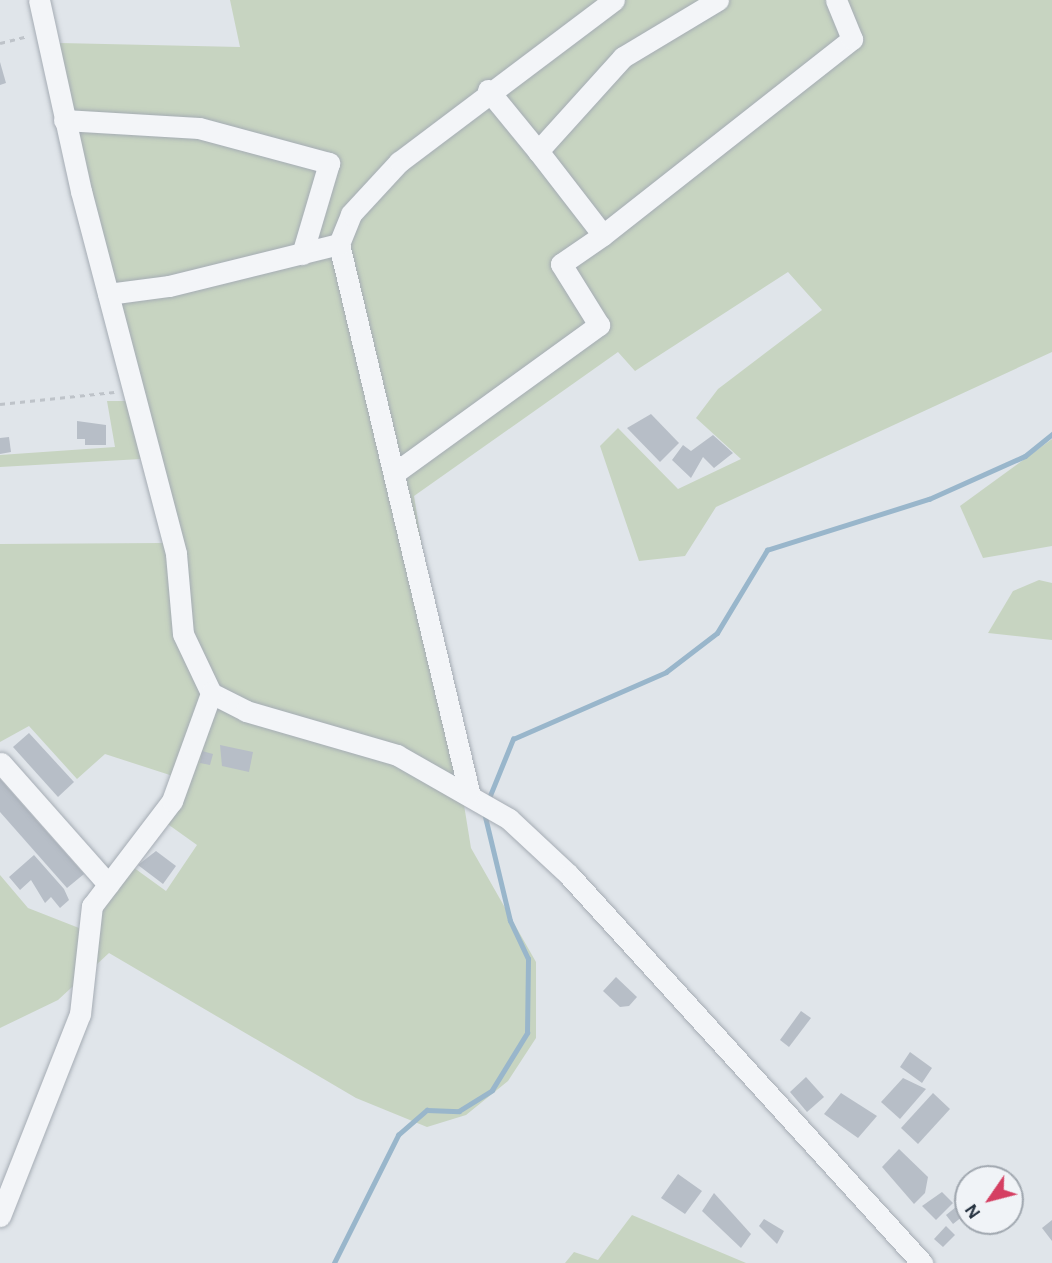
<!DOCTYPE html>
<style>
body{margin:0}
#map{position:relative;width:1052px;height:1263px;overflow:hidden;background:#e0e5ea;font-family:"Alegreya Sans",sans-serif}
div>[style]{position:absolute}
.green>*{inset:0;background:#c7d4c1}
.stream>*{height:4.5px;margin:-2.25px;padding:0 2.25px;transform-origin:2.25px;border-radius:2.25px;background:#99b6cb}
.building>*{inset:0;background:#b7bec7}
.path>*{height:2.5px;margin-top:-1.25px;transform-origin:0;background:repeating-linear-gradient(90deg,#bec3c9 0 5px,transparent 0 10px)}
.roads{filter:drop-shadow(0 0 2px #a5acb4) drop-shadow(0 0 2px #a5acb4)}
.minor>*{height:21px;margin:-10.5px;padding:0 10.5px;transform-origin:10.5px;border-radius:10.5px;background:#f3f5f8}
span{translate:-50% -50%;white-space:nowrap;text-align:center;line-height:1.15;-webkit-text-stroke:5px #f0f3f7;paint-order:stroke}
.north{position:absolute;left:954px;top:1165px;width:70px;height:70px;box-sizing:border-box;background:#f0f3f7;border:2px solid #a0a7af;border-radius:50%;rotate:235deg;font-size:19px;font-weight:700;line-height:28px;text-align:center;color:#283442}
.north::after{content:'';display:block;margin:auto;width:24px;height:32px;background:#d53f62;clip-path:polygon(50% 0,100% 100%,50% 72%,0 100%)}
</style>
<div id="map">
<div class="green">
<i style="clip-path:polygon(230px 0,1052px 0,1052px 352px,716px 507px,685px 556px,639px 561px,600px 446px,618px 428px,678px 489px,741px 459px,696px 418px,718px 389px,822px 310px,788px 272px,635px 371px,618px 352px,414px 496px,471px 848px,536px 962px,536px 1038px,508px 1081px,466px 1115px,427px 1127px,356px 1098px,109px 953px,58px 1000px,0 1028px,0 875px,28px 908px,79px 928px,119px 857px,166px 891px,197px 845px,155px 815px,176px 777px,105px 754px,77px 779px,29px 726px,0 742px,0 544px,163px 543px,141px 459px,0 467px,0 455px,115px 447px,107px 401px,126px 401px,42px 54px,60px 43px,240px 47px)"></i>
<i style="clip-path:polygon(1052px 439px,1052px 546px,983px 558px,960px 506px)"></i>
<i style="clip-path:polygon(1039px 580px,1052px 583px,1052px 640px,988px 633px,1013px 591px)"></i>
<i style="clip-path:polygon(632px 1215px,746px 1263px,565px 1263px,574px 1252px,598px 1260px)"></i>
</div>
<div class="stream">
<i style="left:489px;top:798px;width:64px;rotate:-67.9deg"></i>
<i style="left:513px;top:739px;width:167px;rotate:-23.6deg"></i>
<i style="left:666px;top:672px;width:64px;rotate:-37.4deg"></i>
<i style="left:717px;top:633px;width:97px;rotate:-58.9deg"></i>
<i style="left:767px;top:550px;width:170px;rotate:-17.5deg"></i>
<i style="left:929px;top:499px;width:105px;rotate:-24.1deg"></i>
<i style="left:1025px;top:456px;width:35px;rotate:-39deg"></i>
<i style="left:334px;top:1263px;width:143px;rotate:-63.4deg"></i>
<i style="left:398px;top:1135px;width:38px;rotate:-41deg"></i>
<i style="left:427px;top:1110px;width:32px;rotate:2deg"></i>
<i style="left:459px;top:1111px;width:39px;rotate:-32deg"></i>
<i style="left:492px;top:1090px;width:67px;rotate:-58.4deg"></i>
<i style="left:527px;top:1033px;width:74px;rotate:-89.2deg"></i>
<i style="left:528px;top:959px;width:42px;rotate:-115.3deg"></i>
<i style="left:510px;top:921px;width:107px;rotate:-103.5deg"></i>
</div>
<div class="building">
<i style="clip-path:polygon(0 62px,6px 83px,0 85px)"></i>
<i style="clip-path:polygon(651px 414px,679px 443px,660px 462px,627px 428px)"></i>
<i style="clip-path:polygon(77px 421px,106px 425px,106px 445px,85px 445px,85px 439px,77px 439px)"></i>
<i style="clip-path:polygon(713px 435px,733px 453px,714px 468px,703px 457px,691px 478px,672px 460px,683px 445px,691px 451px)"></i>
<i style="clip-path:polygon(9px 437px,11px 452px,0 454px,0 438px)"></i>
<i style="clip-path:polygon(29px 733px,74px 782px,58px 797px,13px 747px)"></i>
<i style="clip-path:polygon(220px 745px,253px 752px,249px 772px,222px 766px)"></i>
<i style="clip-path:polygon(202px 751px,213px 754px,210px 765px,200px 763px)"></i>
<i style="clip-path:polygon(0 779px,84px 874px,67px 888px,0 812px)"></i>
<i style="clip-path:polygon(156px 851px,176px 866px,163px 884px,138px 865px)"></i>
<i style="clip-path:polygon(34px 855px,64px 889px,69px 900px,60px 908px,51px 897px,45px 903px,31px 880px,20px 890px,9px 877px)"></i>
<i style="clip-path:polygon(616px 977px,637px 997px,629px 1006px,620px 1007px,603px 991px)"></i>
<i style="clip-path:polygon(801px 1011px,811px 1018px,789px 1047px,780px 1040px)"></i>
<i style="clip-path:polygon(910px 1052px,932px 1068px,922px 1083px,900px 1067px)"></i>
<i style="clip-path:polygon(806px 1077px,824px 1097px,807px 1112px,790px 1092px)"></i>
<i style="clip-path:polygon(903px 1078px,926px 1089px,900px 1119px,881px 1102px)"></i>
<i style="clip-path:polygon(841px 1093px,877px 1116px,858px 1138px,824px 1114px)"></i>
<i style="clip-path:polygon(933px 1093px,950px 1109px,918px 1144px,901px 1128px)"></i>
<i style="clip-path:polygon(899px 1149px,928px 1177px,925px 1193px,914px 1204px,882px 1167px)"></i>
<i style="clip-path:polygon(678px 1174px,702px 1191px,685px 1214px,661px 1198px)"></i>
<i style="clip-path:polygon(942px 1192px,953px 1203px,936px 1220px,922px 1206px)"></i>
<i style="clip-path:polygon(714px 1193px,751px 1234px,741px 1248px,702px 1211px)"></i>
<i style="clip-path:polygon(961px 1203px,968px 1212px,953px 1224px,946px 1215px)"></i>
<i style="clip-path:polygon(764px 1219px,784px 1231px,777px 1244px,759px 1226px)"></i>
<i style="clip-path:polygon(1052px 1220px,1052px 1241px,1042px 1228px)"></i>
<i style="clip-path:polygon(946px 1226px,955px 1235px,943px 1247px,934px 1239px)"></i>
</div>
<div class="path">
<i style="left:0;top:43px;width:29px;rotate:-14deg"></i>
<i style="left:0;top:404px;width:115px;rotate:-6deg"></i>
</div>
<div class="roads">
<div class="minor">
<i style="left:39px;top:0;width:196px;rotate:77.6deg"></i>
<i style="left:81px;top:191px;width:375px;rotate:75.3deg"></i>
<i style="left:176px;top:554px;width:80px;rotate:85deg"></i>
<i style="left:183px;top:634px;width:65px;rotate:64.6deg"></i>
<i style="left:211px;top:693px;width:39px;rotate:27deg"></i>
<i style="left:246px;top:711px;width:157px;rotate:16.2deg"></i>
<i style="left:397px;top:755px;width:129px;rotate:29.7deg"></i>
<i style="left:509px;top:819px;width:82px;rotate:43deg"></i>
<i style="left:569px;top:875px;width:525px;rotate:47.7deg"></i>
<i style="left:718px;top:0;width:111px;rotate:149deg"></i>
<i style="left:623px;top:57px;width:127px;rotate:132.1deg"></i>
<i style="left:538px;top:151px;width:106px;rotate:52.3deg"></i>
<i style="left:603px;top:235px;width:317px;rotate:-38.2deg"></i>
<i style="left:852px;top:39px;width:42px;rotate:-112.3deg"></i>
<i style="left:488px;top:90px;width:79px;rotate:50.7deg"></i>
<i style="left:64px;top:120px;width:135px;rotate:3.4deg"></i>
<i style="left:199px;top:128px;width:135px;rotate:15.1deg"></i>
<i style="left:329px;top:163px;width:95px;rotate:106.5deg"></i>
<i style="left:339px;top:244px;width:563px;rotate:76.65deg"></i>
<i style="left:108px;top:294px;width:62px;rotate:-7.5deg"></i>
<i style="left:169px;top:286px;width:175px;rotate:-13.9deg"></i>
<i style="left:339px;top:244px;width:32px;rotate:-68deg"></i>
<i style="left:351px;top:214px;width:71px;rotate:-47.3deg"></i>
<i style="left:399px;top:162px;width:269px;rotate:-37deg"></i>
<i style="left:396px;top:472px;width:251px;rotate:-35.9deg"></i>
<i style="left:599px;top:325px;width:72px;rotate:-121.9deg"></i>
<i style="left:561px;top:264px;width:51px;rotate:-34.6deg"></i>
<i style="left:1px;top:763px;width:162px;rotate:48.5deg"></i>
<i style="left:0;top:1216px;width:217px;rotate:-68.4deg"></i>
<i style="left:80px;top:1014px;width:109px;rotate:-83.7deg"></i>
<i style="left:92px;top:906px;width:132px;rotate:-52.7deg"></i>
<i style="left:172px;top:801px;width:115px;rotate:-70.1deg"></i>
</div>
</div>
<div class="north">N</div>
</div>
